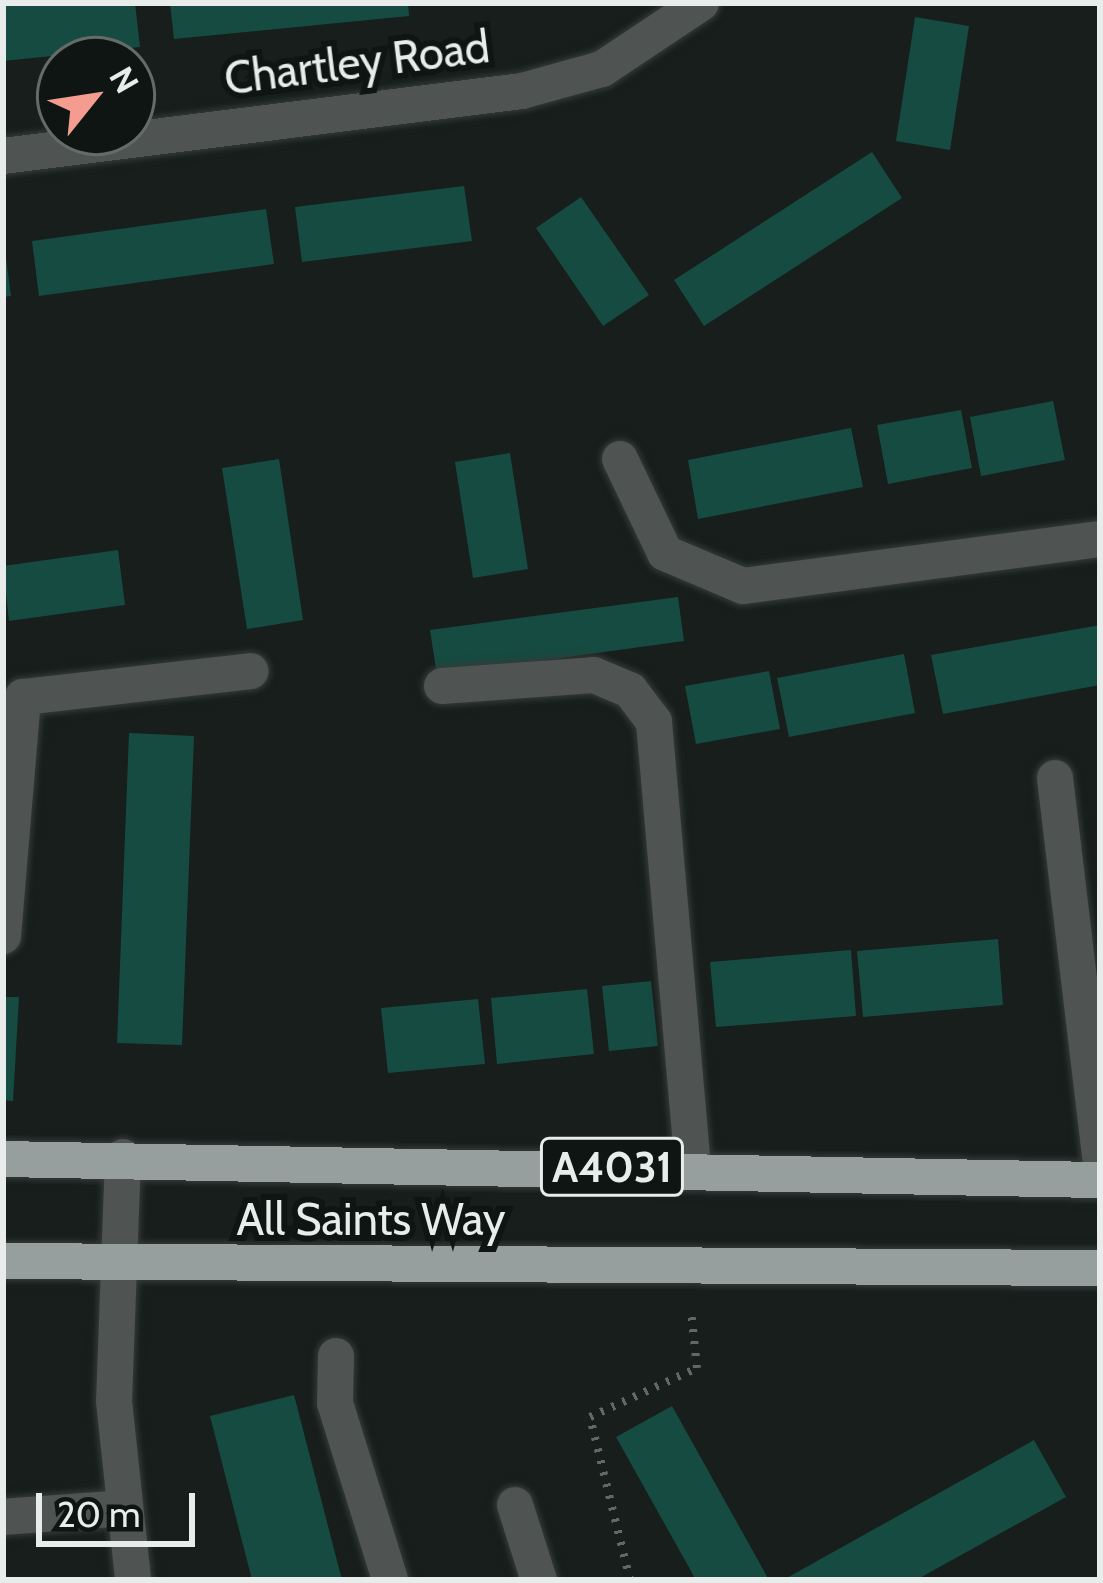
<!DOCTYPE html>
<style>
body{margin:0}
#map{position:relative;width:1103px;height:1583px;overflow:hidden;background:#171e1c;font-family:Cabin,sans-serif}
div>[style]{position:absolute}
.building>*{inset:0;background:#164b41}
.path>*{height:8px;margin-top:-4px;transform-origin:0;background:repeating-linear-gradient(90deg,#616866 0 3px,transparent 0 12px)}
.roads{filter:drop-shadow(0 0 3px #343b39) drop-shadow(0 0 3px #343b39)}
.minor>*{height:36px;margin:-18px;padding:0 18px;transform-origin:18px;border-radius:18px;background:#4f5352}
.highway>*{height:36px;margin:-18px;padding:0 18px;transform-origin:18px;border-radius:18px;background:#969f9d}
span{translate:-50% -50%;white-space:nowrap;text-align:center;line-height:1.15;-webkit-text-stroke:12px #0e1513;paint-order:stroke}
.shield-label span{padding:3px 9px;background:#0e1513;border:3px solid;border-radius:9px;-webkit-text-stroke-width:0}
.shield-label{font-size:42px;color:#e8edeb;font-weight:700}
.street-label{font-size:45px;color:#e8edeb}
.frame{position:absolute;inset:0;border:6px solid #e8edeb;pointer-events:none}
.north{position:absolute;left:36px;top:36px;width:120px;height:120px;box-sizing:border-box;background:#0e1513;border:3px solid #656b69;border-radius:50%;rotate:60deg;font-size:33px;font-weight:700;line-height:48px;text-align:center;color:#e8edeb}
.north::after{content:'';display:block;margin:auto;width:42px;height:54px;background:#f59c90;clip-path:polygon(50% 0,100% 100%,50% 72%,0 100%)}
.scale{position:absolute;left:36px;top:1493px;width:159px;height:54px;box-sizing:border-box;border:6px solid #e8edeb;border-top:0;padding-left:15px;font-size:36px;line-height:42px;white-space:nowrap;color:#e8edeb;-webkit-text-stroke:9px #0e1513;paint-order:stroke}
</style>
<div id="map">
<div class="building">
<i style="clip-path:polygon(135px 3px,140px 47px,3px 61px,3px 6px)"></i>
<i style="clip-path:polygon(170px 3px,408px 3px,409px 16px,174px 39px)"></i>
<i style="clip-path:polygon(915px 17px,969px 26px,950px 150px,896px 141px)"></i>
<i style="clip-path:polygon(872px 152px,902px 198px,704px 326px,674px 280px)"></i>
<i style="clip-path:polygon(464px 186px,472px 241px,302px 262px,295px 207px)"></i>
<i style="clip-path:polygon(581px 197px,649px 295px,603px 326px,536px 228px)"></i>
<i style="clip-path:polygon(266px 209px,274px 264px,39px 296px,32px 241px)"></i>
<i style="clip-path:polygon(6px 258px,11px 296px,3px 297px,3px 259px)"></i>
<i style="clip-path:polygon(1053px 401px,1065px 460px,981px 476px,970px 417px)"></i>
<i style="clip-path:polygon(961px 410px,972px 468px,888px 484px,877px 425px)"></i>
<i style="clip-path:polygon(851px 428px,863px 487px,698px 519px,688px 460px)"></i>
<i style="clip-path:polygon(510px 453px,528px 569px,473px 578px,455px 462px)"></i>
<i style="clip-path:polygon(279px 459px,303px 620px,247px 629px,222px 468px)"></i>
<i style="clip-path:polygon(118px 550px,125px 605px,9px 621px,3px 566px)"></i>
<i style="clip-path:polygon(678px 597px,684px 641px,437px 675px,430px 630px)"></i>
<i style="clip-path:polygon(1100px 625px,1100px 685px,943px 714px,931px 655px)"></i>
<i style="clip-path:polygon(904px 654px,915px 713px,789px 737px,777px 678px)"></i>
<i style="clip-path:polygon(769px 671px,780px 729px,696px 744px,685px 686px)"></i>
<i style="clip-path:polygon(129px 733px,194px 736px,182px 1045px,117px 1043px)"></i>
<i style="clip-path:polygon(998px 939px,1003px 1005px,863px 1017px,857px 951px)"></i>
<i style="clip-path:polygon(851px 950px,856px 1016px,716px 1027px,710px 962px)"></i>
<i style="clip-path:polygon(651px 981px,658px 1046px,609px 1051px,602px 986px)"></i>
<i style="clip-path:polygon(587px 989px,594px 1054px,497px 1064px,491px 998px)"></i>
<i style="clip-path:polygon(3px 997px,19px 997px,13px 1101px,3px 1100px)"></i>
<i style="clip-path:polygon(478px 999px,485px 1064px,388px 1073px,381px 1008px)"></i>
<i style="clip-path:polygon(294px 1395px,342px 1580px,252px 1580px,210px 1416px)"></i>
<i style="clip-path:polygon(672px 1406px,769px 1580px,696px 1580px,616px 1437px)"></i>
<i style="clip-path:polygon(1034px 1440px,1066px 1497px,916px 1580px,783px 1580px)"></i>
</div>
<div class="path">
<i style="left:630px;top:1580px;width:168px;rotate:-103.8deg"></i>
<i style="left:590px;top:1417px;width:118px;rotate:-24.6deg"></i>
<i style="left:697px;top:1368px;width:58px;rotate:-95.9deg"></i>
</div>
<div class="roads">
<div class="minor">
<i style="left:3px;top:156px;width:523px;rotate:-7.14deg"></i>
<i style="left:522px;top:91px;width:83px;rotate:-15.4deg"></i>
<i style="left:602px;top:69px;width:119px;rotate:-33.7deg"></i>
<i style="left:620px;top:459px;width:104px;rotate:64.4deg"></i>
<i style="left:665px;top:553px;width:85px;rotate:22.9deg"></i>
<i style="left:743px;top:586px;width:360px;rotate:-7.5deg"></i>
<i style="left:442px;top:686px;width:152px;rotate:-4.1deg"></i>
<i style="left:594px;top:675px;width:39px;rotate:23deg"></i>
<i style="left:630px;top:690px;width:40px;rotate:53deg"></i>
<i style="left:654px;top:722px;width:449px;rotate:85deg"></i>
<i style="left:1055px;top:778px;width:383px;rotate:83.2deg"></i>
<i style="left:3px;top:936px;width:240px;rotate:-85.2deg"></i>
<i style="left:23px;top:697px;width:229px;rotate:-6.5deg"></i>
<i style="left:123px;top:1157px;width:244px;rotate:92.1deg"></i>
<i style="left:114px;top:1401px;width:180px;rotate:83.9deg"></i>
<i style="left:336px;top:1356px;width:47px;rotate:91.2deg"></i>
<i style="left:335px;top:1403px;width:185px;rotate:72.7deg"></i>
<i style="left:515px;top:1505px;width:79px;rotate:72.3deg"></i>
<i style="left:3px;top:1517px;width:122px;rotate:-4.2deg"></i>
</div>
<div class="highway">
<i style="left:3px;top:1159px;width:1097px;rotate:1.1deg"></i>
<i style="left:3px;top:1261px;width:1097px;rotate:0.37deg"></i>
</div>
</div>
<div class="shield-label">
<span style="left:612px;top:1167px">A4031</span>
</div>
<div class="street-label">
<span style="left:357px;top:63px;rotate:-7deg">Chartley Road</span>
<span style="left:371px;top:1220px">All Saints Way</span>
</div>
<div class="frame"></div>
<div class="north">N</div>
<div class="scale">20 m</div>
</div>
